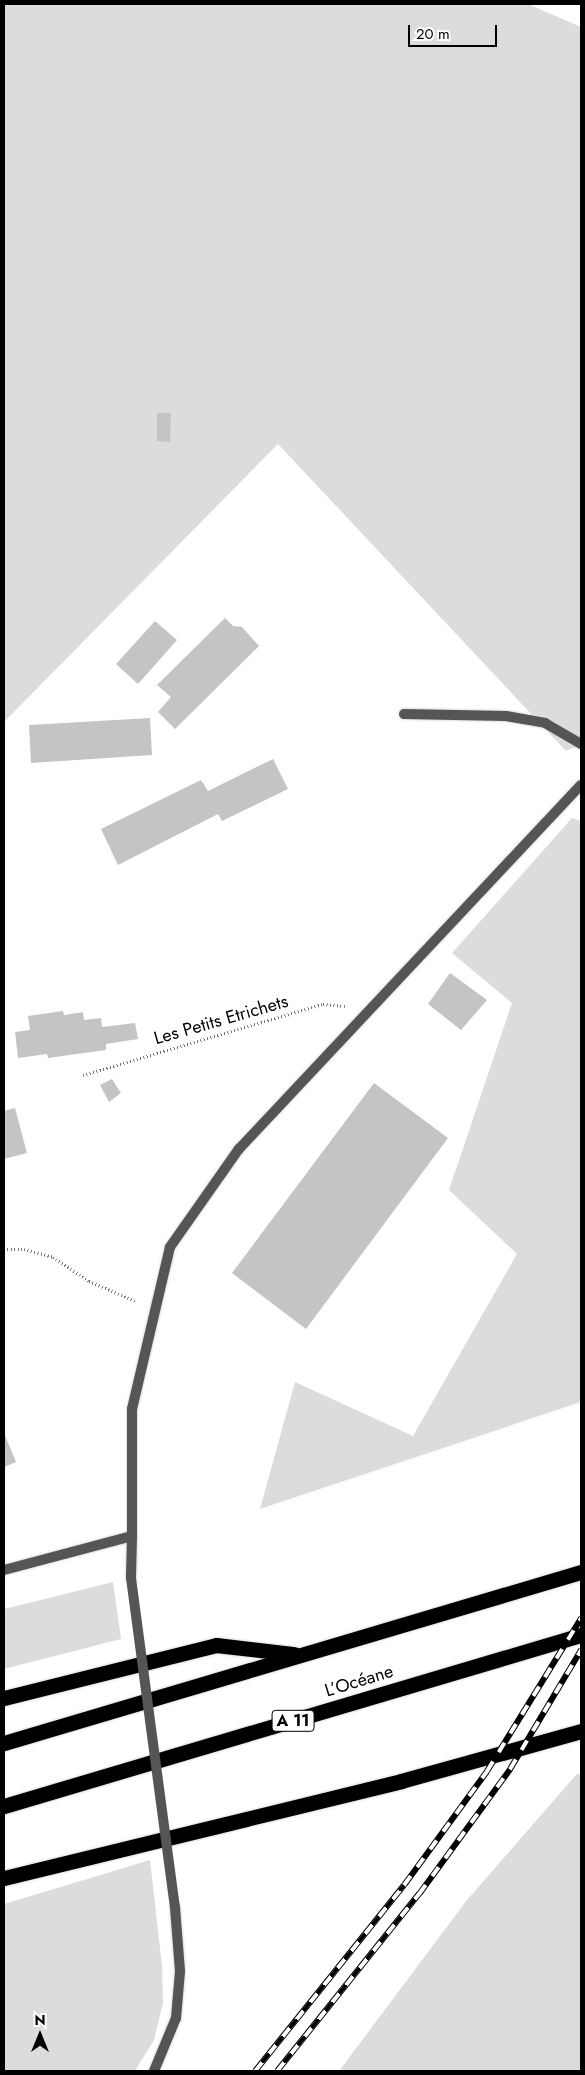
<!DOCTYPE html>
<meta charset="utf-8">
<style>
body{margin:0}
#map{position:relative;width:585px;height:2075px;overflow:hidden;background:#fff;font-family:Jost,sans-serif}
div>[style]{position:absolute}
.green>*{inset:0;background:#dcdcdc}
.building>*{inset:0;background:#c4c4c4}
.path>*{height:3px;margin-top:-1.5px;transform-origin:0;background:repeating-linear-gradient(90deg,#777 0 1px,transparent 0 3.5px)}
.roads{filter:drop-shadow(0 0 1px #dbdbdb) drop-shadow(0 0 1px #dbdbdb)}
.lane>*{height:10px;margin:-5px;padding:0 5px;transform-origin:5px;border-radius:5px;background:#555}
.street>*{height:10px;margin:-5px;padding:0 5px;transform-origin:5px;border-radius:5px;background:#555}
.highway>*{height:15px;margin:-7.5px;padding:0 7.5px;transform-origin:7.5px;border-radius:7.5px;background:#000}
.rail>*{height:5.5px;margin-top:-2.75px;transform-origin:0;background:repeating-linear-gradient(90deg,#fff 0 11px,#000 0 22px);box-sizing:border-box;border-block:1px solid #000}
.street-bridge>*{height:10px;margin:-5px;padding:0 5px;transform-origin:5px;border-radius:5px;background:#555}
span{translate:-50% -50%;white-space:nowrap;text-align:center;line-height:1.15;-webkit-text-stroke:4px #fff;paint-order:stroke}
.shield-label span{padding:1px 4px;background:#fff;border:1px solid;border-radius:4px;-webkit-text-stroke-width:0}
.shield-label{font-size:16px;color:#000;font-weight:700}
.street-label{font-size:18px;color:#000}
.frame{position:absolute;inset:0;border:5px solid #000;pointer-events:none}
.north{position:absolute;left:15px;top:2010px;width:50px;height:50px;-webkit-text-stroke:4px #fff;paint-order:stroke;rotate:0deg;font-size:14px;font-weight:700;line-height:20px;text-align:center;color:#000}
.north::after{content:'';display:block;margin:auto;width:18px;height:22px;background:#000;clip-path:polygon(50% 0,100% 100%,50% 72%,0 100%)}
.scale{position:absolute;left:408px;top:25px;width:89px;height:22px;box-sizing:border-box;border:2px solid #000;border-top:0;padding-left:6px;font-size:15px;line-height:18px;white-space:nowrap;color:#000;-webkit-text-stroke:4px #fff;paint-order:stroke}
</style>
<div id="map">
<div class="green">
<i style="clip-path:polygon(4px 4px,528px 4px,581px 27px,581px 745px,566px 751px,278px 444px,4px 722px)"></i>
<i style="clip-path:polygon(572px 818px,581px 821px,581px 1402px,260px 1509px,295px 1382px,413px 1436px,517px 1254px,449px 1190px,512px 1003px,452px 953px)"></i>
<i style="clip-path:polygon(113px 1582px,121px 1639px,4px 1669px,4px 1609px)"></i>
<i style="clip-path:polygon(581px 1773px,581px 2071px,339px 2071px,467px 1900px,576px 1775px)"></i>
<i style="clip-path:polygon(150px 1860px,162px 1966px,163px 2003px,154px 2040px,135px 2071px,4px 2071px,4px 1904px)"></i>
</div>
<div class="building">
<i style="clip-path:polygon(157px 413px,171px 413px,170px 442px,157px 441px)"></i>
<i style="clip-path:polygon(225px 618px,233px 626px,242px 627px,259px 646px,175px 729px,158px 712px,171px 697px,157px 685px)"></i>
<i style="clip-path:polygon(155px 621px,177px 640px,138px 684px,116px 664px)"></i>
<i style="clip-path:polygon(150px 718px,152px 755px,31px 763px,29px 725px)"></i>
<i style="clip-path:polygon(273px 759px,288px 789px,222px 821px,218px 814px,118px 865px,101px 829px,201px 780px,208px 791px)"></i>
<i style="clip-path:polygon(450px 973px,487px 1000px,461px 1030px,428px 1004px)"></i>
<i style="clip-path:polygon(63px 1011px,64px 1015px,83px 1012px,84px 1020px,101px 1018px,102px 1027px,135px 1023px,138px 1039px,106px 1044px,106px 1050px,48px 1058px,47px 1054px,18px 1058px,15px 1032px,30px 1030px,28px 1016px)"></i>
<i style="clip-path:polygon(112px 1079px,121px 1093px,109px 1102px,100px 1085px)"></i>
<i style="clip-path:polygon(374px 1083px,448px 1138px,306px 1329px,232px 1273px)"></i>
<i style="clip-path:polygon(15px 1108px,27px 1153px,4px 1159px,4px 1111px)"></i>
<i style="clip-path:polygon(4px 1433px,16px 1462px,4px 1467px)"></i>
</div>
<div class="path">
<i style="left:83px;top:1075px;width:250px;rotate:-16.5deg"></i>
<i style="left:323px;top:1004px;width:22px;rotate:5deg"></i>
<i style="left:4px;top:1249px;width:20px"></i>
<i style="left:24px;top:1249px;width:30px;rotate:15deg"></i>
<i style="left:53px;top:1257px;width:43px;rotate:33.7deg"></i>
<i style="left:89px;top:1281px;width:51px;rotate:23.1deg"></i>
</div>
<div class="roads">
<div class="lane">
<i style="left:404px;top:714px;width:102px;rotate:1.1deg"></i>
<i style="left:506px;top:716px;width:40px;rotate:10deg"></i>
<i style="left:545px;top:723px;width:42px;rotate:30.3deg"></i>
</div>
<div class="street">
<i style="left:132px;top:1536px;width:127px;rotate:-90deg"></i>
<i style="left:132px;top:1409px;width:166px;rotate:-76.8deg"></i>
<i style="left:170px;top:1247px;width:120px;rotate:-54.9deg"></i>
<i style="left:239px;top:1149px;width:499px;rotate:-46.8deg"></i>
<i style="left:4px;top:1570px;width:132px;rotate:-14.9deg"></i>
<i style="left:132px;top:1536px;width:42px;rotate:91.4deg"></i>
<i style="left:154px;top:2071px;width:57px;rotate:-67.5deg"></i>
<i style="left:176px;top:2018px;width:47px;rotate:-85.1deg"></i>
<i style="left:180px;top:1971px;width:64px;rotate:-94.5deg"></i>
</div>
<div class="highway">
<i style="left:4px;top:1698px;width:219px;rotate:-14deg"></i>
<i style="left:216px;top:1645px;width:79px;rotate:6.6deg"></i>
<i style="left:4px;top:1743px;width:602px;rotate:-16.51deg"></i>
<i style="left:4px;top:1806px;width:602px;rotate:-16.51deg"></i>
<i style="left:4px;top:1878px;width:409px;rotate:-13.7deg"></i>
<i style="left:401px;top:1781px;width:187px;rotate:-15.5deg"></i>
</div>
</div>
<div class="rail">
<i style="left:255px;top:2071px;width:238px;rotate:-51.3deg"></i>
<i style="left:404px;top:1885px;width:141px;rotate:-53.9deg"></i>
<i style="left:487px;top:1771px;width:180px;rotate:-58.4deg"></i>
<i style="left:277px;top:2071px;width:227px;rotate:-51.3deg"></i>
<i style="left:419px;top:1894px;width:155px;rotate:-53.9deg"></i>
<i style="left:510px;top:1769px;width:139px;rotate:-59.2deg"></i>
</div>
<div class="street-bridge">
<i style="left:131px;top:1578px;width:332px;rotate:82.4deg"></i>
</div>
<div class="shield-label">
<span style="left:293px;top:1721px">A 11</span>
</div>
<div class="street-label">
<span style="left:221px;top:1020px;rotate:-16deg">Les Petits Etrichets</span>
<span style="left:359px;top:1681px;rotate:-17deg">L’Océane</span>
</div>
<div class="frame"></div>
<div class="north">N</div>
<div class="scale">20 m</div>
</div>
